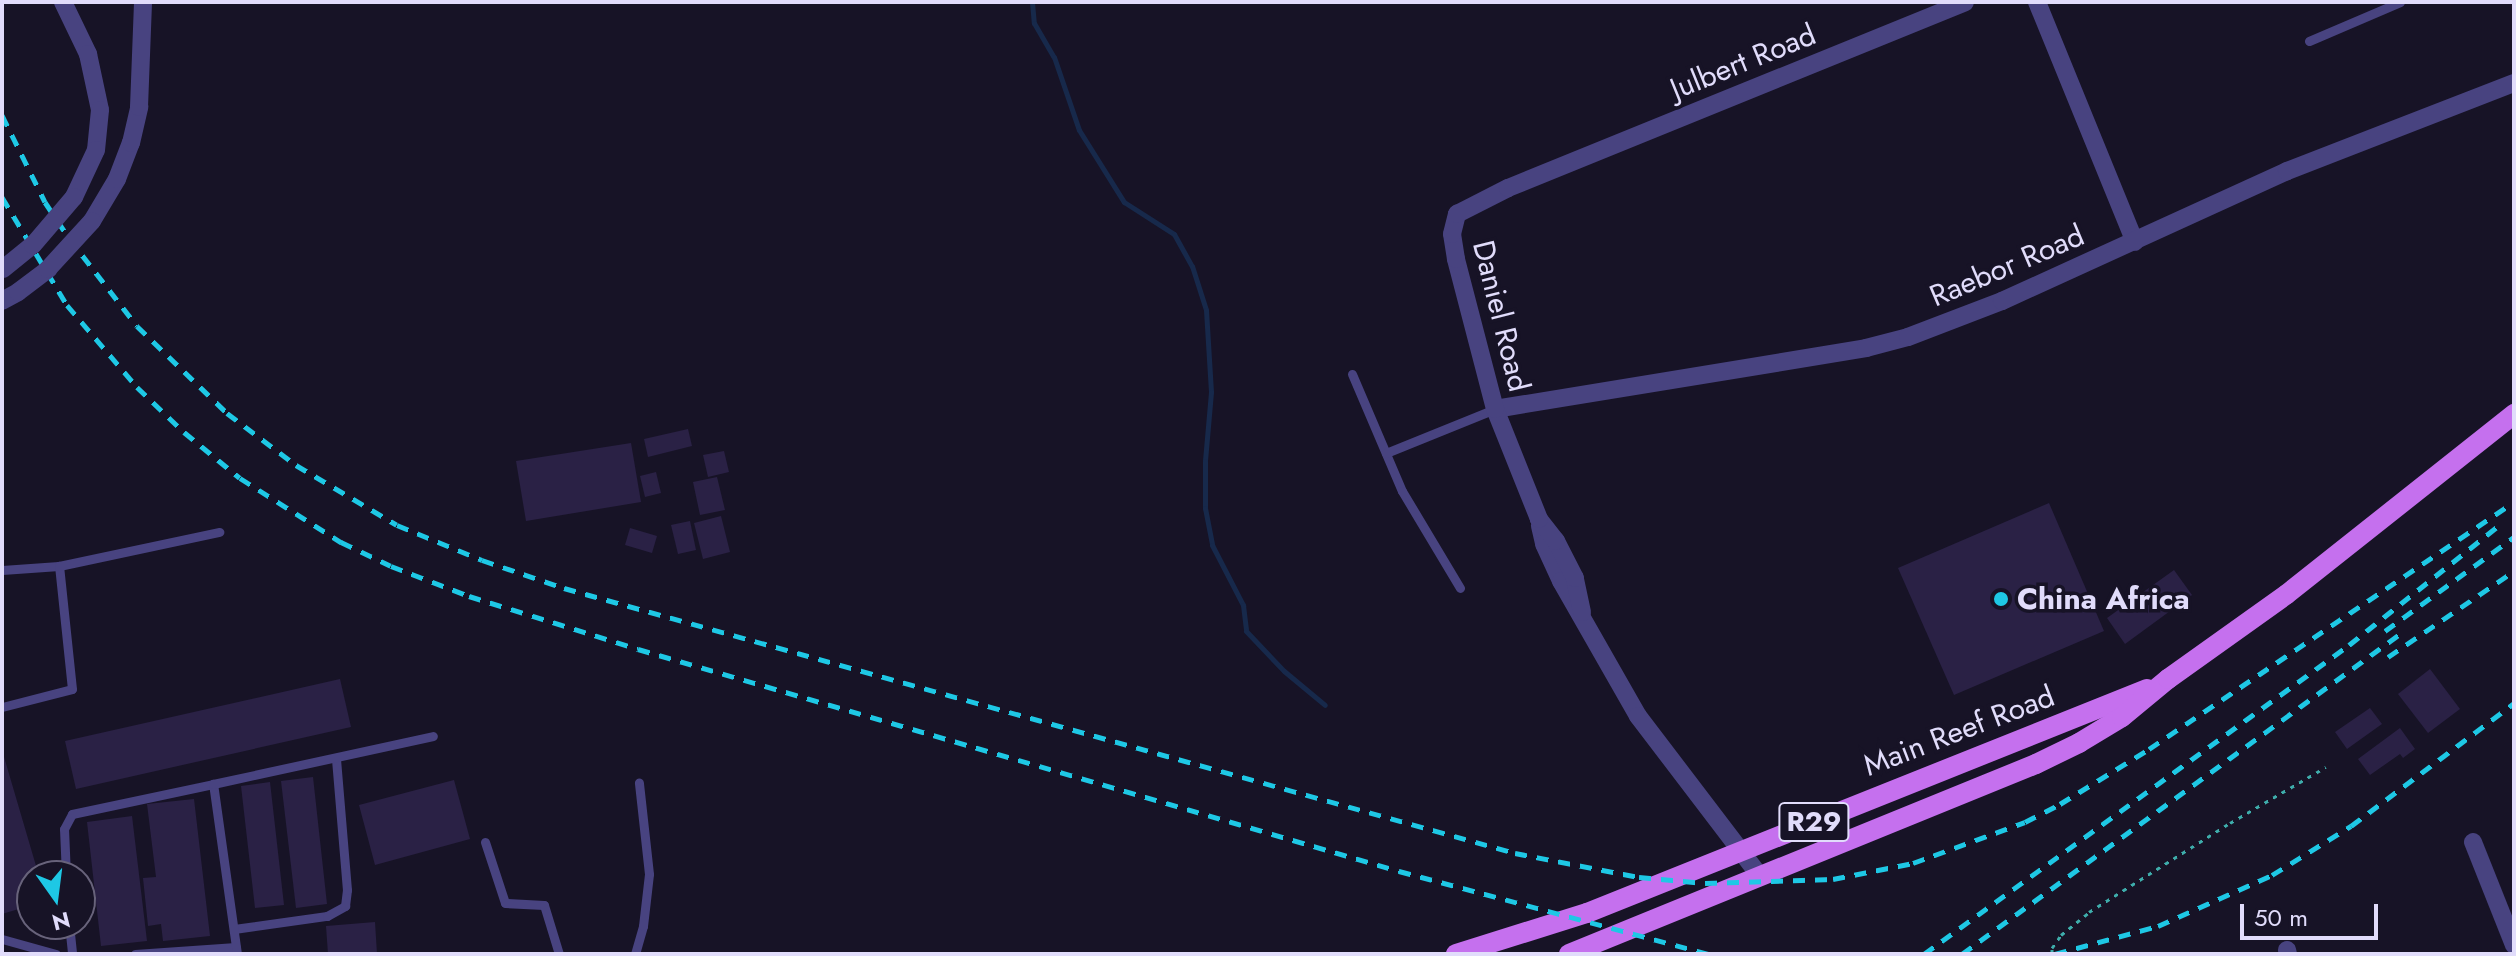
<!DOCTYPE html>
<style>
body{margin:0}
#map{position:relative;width:2516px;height:956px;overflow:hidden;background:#171326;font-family:Jost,sans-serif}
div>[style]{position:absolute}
.stream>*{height:5px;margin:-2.5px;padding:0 2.5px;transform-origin:2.5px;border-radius:2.5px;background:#17294b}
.building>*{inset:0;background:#2a2145}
.path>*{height:3px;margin-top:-1.5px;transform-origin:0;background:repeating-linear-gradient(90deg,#3eadab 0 4px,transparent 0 10px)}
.service>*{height:9px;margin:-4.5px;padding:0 4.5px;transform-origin:4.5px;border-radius:4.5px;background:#484380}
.minor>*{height:18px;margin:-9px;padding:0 9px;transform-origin:9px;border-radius:9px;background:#484380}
.primary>*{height:20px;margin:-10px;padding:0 10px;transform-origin:10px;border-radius:10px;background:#c570ee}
.rail>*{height:5px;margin-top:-2.5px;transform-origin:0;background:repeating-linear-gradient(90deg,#1ec8e5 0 12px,transparent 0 22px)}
.minor-bridge>*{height:18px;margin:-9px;padding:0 9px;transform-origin:9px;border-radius:9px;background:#484380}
.dots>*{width:22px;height:22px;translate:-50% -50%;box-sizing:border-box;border:4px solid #171326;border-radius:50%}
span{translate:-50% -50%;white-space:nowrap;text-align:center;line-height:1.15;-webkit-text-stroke:7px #171326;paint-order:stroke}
.shield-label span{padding:2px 6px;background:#171326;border:2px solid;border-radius:6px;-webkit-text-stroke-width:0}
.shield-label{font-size:28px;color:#e1dcfb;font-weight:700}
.street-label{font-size:30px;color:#e1dcfb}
.poi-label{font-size:30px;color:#e1dcfb;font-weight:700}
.left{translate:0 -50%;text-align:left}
.frame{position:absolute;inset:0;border:4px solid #e1dcfb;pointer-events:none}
.north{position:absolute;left:16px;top:860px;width:80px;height:80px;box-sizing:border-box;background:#171326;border:2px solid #68637b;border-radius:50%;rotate:166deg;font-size:22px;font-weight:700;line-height:32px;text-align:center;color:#e1dcfb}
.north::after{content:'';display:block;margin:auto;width:28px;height:36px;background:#1ec8e5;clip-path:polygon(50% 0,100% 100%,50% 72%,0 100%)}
.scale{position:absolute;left:2240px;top:904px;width:138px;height:36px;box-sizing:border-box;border:4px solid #e1dcfb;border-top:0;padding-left:10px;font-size:24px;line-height:28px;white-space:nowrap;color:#e1dcfb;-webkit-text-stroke:6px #171326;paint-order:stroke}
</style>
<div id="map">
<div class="stream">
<i style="left:1032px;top:2px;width:21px;rotate:85deg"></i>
<i style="left:1034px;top:23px;width:39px;rotate:60deg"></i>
<i style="left:1054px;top:57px;width:77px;rotate:71.1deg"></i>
<i style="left:1079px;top:130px;width:85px;rotate:58deg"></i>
<i style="left:1124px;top:202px;width:59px;rotate:32.6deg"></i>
<i style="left:1174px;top:234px;width:37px;rotate:61deg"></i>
<i style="left:1192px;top:266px;width:46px;rotate:72.3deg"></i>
<i style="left:1206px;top:310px;width:82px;rotate:86.5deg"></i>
<i style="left:1211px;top:392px;width:69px;rotate:95deg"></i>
<i style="left:1205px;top:461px;width:47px;rotate:90deg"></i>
<i style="left:1205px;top:508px;width:38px;rotate:79deg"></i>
<i style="left:1212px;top:545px;width:68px;rotate:62.7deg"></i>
<i style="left:1243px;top:605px;width:26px;rotate:83deg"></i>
<i style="left:1246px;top:631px;width:55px;rotate:46.5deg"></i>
<i style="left:1284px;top:671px;width:53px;rotate:39.7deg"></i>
</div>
<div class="building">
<i style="clip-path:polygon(688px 429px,692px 446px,648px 457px,644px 439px)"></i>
<i style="clip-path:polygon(631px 443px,641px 502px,526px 521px,516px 461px)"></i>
<i style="clip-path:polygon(724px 451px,729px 472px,708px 477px,703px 455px)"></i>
<i style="clip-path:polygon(656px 472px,661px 493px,645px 497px,640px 476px)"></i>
<i style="clip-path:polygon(717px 477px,725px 510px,700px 515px,693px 482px)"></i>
<i style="clip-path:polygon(2049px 503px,2104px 631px,1954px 695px,1898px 568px)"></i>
<i style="clip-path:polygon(721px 516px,730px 552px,703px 559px,694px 523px)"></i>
<i style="clip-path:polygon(690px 521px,696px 550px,678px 554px,671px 525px)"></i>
<i style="clip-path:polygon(630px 528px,657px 536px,652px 553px,625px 545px)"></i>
<i style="clip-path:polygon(2174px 570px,2192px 595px,2125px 644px,2107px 618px)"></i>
<i style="clip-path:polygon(2430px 669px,2460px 709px,2428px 733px,2398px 694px)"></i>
<i style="clip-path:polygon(340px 679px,351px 727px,76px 789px,65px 741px)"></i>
<i style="clip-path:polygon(2370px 708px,2382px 724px,2347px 749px,2335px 732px)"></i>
<i style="clip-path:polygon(2400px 728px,2415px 749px,2403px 758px,2400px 754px,2370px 775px,2358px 759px)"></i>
<i style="clip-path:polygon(2px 750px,39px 876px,32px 876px,32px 905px,2px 914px)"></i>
<i style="clip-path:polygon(313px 777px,327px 904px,296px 908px,281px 781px)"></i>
<i style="clip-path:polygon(454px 780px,470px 839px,375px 865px,359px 805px)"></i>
<i style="clip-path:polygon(270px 782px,284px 905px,255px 908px,241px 786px)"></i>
<i style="clip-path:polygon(194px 799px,210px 936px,163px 941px,161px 924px,148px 926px,143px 878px,156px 877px,147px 804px)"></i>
<i style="clip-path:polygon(132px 816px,147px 941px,101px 946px,87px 822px)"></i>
<i style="clip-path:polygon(375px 922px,377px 954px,328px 954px,326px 926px)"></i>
</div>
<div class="path">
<i style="left:2052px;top:954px;width:6px;rotate:-90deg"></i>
<i style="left:2052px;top:948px;width:16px;rotate:-55deg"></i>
<i style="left:2061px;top:935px;width:36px;rotate:-39deg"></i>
<i style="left:2089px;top:912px;width:167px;rotate:-32.3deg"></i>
<i style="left:2230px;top:823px;width:111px;rotate:-30.3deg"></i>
</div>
<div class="service">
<i style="left:2309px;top:41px;width:99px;rotate:-23.2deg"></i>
<i style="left:1352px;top:374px;width:127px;rotate:66.9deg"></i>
<i style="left:1402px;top:491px;width:113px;rotate:59.1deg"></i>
<i style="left:1386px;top:453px;width:118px;rotate:-22deg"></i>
<i style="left:2px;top:570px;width:57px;rotate:-4deg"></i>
<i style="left:2px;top:707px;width:72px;rotate:-14.4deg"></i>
<i style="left:72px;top:689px;width:124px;rotate:-96deg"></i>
<i style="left:59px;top:566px;width:164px;rotate:-12deg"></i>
<i style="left:485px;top:842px;width:64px;rotate:71.8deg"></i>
<i style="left:505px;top:903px;width:39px;rotate:3deg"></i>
<i style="left:544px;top:905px;width:51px;rotate:73deg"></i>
<i style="left:66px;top:876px;width:47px;rotate:-92.4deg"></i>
<i style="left:64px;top:829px;width:17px;rotate:-62deg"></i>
<i style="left:72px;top:814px;width:144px;rotate:-12deg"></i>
<i style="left:69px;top:924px;width:30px;rotate:84deg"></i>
<i style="left:234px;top:929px;width:94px;rotate:-8deg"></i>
<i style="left:327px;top:916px;width:21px;rotate:-29deg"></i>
<i style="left:345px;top:906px;width:16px;rotate:-83deg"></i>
<i style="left:347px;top:890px;width:131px;rotate:-94.8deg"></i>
<i style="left:2px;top:939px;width:56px;rotate:15.5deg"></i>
<i style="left:135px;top:954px;width:101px;rotate:-4deg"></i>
<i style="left:237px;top:954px;width:172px;rotate:-98deg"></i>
<i style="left:213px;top:784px;width:225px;rotate:-12.3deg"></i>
<i style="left:635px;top:954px;width:29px;rotate:-74deg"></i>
<i style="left:643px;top:926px;width:52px;rotate:-83.4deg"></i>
<i style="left:649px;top:874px;width:92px;rotate:-96.3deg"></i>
</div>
<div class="minor">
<i style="left:63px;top:2px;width:58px;rotate:64.3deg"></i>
<i style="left:88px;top:54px;width:57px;rotate:77.9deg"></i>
<i style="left:100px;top:110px;width:40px;rotate:95.7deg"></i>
<i style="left:96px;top:150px;width:52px;rotate:115.1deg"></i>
<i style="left:2037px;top:2px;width:259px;rotate:67.8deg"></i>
<i style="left:92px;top:221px;width:49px;rotate:-59.2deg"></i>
<i style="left:117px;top:179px;width:39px;rotate:-69deg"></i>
<i style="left:131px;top:143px;width:37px;rotate:-77deg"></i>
<i style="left:139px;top:107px;width:105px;rotate:-87.8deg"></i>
<i style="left:2px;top:301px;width:18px;rotate:-29deg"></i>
<i style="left:1495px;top:409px;width:376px;rotate:-9.3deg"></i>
<i style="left:1866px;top:348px;width:43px;rotate:-14.7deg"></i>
<i style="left:1908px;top:337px;width:101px;rotate:-21deg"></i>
<i style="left:2002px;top:301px;width:313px;rotate:-24.5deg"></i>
<i style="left:2287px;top:171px;width:243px;rotate:-21.2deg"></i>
<i style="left:1540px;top:526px;width:18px;rotate:77deg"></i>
<i style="left:1544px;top:544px;width:41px;rotate:65.3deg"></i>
<i style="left:1561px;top:581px;width:155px;rotate:60.3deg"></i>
<i style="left:1638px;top:716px;width:200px;rotate:52.7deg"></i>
<i style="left:1582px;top:612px;width:35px;rotate:-102deg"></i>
<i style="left:1575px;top:578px;width:42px;rotate:-117.2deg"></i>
<i style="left:1556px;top:541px;width:28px;rotate:-128deg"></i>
<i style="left:1539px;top:519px;width:118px;rotate:-111.8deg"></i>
<i style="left:1495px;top:409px;width:155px;rotate:-104.6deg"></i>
<i style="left:1456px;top:259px;width:25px;rotate:-99deg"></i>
<i style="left:1452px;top:234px;width:21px;rotate:-76deg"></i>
<i style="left:1457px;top:214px;width:57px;rotate:-27deg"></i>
<i style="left:1508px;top:188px;width:493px;rotate:-22.1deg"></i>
<i style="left:2473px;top:842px;width:111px;rotate:68.3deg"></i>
<i style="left:2287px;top:950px;width:4px;rotate:76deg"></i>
</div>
<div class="primary">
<i style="left:1456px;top:954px;width:137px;rotate:-17.4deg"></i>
<i style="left:1587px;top:913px;width:603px;rotate:-21.8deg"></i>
<i style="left:1569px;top:954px;width:504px;rotate:-22.14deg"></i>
<i style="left:2036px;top:764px;width:48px;rotate:-26deg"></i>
<i style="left:2079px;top:743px;width:50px;rotate:-31.2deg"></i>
<i style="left:2122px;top:717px;width:60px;rotate:-39.6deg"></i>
<i style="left:2168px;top:679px;width:146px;rotate:-35.5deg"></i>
<i style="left:2287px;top:594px;width:290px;rotate:-38.4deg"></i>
</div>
<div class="rail">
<i style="left:2px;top:115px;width:97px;rotate:63.7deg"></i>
<i style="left:45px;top:202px;width:43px;rotate:56.3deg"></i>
<i style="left:69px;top:238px;width:111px;rotate:52.3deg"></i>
<i style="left:137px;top:326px;width:125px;rotate:44deg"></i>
<i style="left:227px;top:413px;width:86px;rotate:37deg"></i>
<i style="left:296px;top:465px;width:117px;rotate:30.7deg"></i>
<i style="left:397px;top:525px;width:92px;rotate:22.4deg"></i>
<i style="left:482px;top:560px;width:87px;rotate:18.9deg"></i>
<i style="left:564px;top:588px;width:987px;rotate:15.57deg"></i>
<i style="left:1515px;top:853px;width:126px;rotate:11deg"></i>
<i style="left:1639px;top:877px;width:66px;rotate:5.2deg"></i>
<i style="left:1705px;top:883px;width:128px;rotate:-1.8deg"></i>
<i style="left:1833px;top:879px;width:82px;rotate:-11.3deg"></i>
<i style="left:1913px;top:863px;width:119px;rotate:-20.1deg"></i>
<i style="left:2025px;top:822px;width:39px;rotate:-27deg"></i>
<i style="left:2060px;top:804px;width:105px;rotate:-31.7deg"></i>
<i style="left:2149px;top:749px;width:441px;rotate:-34.1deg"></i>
<i style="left:2px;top:197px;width:126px;rotate:59deg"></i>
<i style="left:67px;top:305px;width:108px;rotate:49.5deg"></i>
<i style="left:137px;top:387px;width:65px;rotate:43.8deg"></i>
<i style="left:184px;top:432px;width:72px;rotate:39.4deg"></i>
<i style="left:240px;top:478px;width:120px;rotate:32.4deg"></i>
<i style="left:341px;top:542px;width:55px;rotate:25.6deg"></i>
<i style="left:391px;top:566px;width:84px;rotate:21deg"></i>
<i style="left:469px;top:596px;width:177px;rotate:17.4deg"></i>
<i style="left:638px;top:649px;width:793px;rotate:16.26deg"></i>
<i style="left:1399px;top:871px;width:320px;rotate:15deg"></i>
<i style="left:2385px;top:631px;width:160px;rotate:-36.1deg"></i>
<i style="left:2388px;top:657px;width:153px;rotate:-34.3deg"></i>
<i style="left:1924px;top:954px;width:525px;rotate:-36.02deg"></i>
<i style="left:2349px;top:645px;width:196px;rotate:-38.6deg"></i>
<i style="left:1962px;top:954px;width:547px;rotate:-36.16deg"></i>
<i style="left:2055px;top:954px;width:107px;rotate:-15.2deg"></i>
<i style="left:2158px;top:926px;width:125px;rotate:-24.1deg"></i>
<i style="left:2272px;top:875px;width:93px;rotate:-31.8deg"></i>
<i style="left:2351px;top:826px;width:204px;rotate:-37deg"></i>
</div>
<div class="minor-bridge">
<i style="left:3px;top:269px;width:38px;rotate:-39deg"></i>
<i style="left:33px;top:245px;width:63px;rotate:-49.5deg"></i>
<i style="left:18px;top:292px;width:38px;rotate:-37deg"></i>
<i style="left:48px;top:269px;width:65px;rotate:-47.5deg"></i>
</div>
<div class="dots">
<i style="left:2001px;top:599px;background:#1ec8e5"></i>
</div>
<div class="shield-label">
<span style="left:1814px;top:822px">R29</span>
</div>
<div class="street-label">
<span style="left:1743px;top:62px;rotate:-22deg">Julbert Road</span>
<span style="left:2007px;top:266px;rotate:-23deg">Raebor Road</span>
<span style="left:1501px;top:316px;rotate:76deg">Daniel Road</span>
<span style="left:1959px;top:731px;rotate:-21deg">Main Reef Road</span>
</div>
<div class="poi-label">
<span class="left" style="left:2017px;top:599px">China Africa</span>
</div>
<div class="frame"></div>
<div class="north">N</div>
<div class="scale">50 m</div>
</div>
